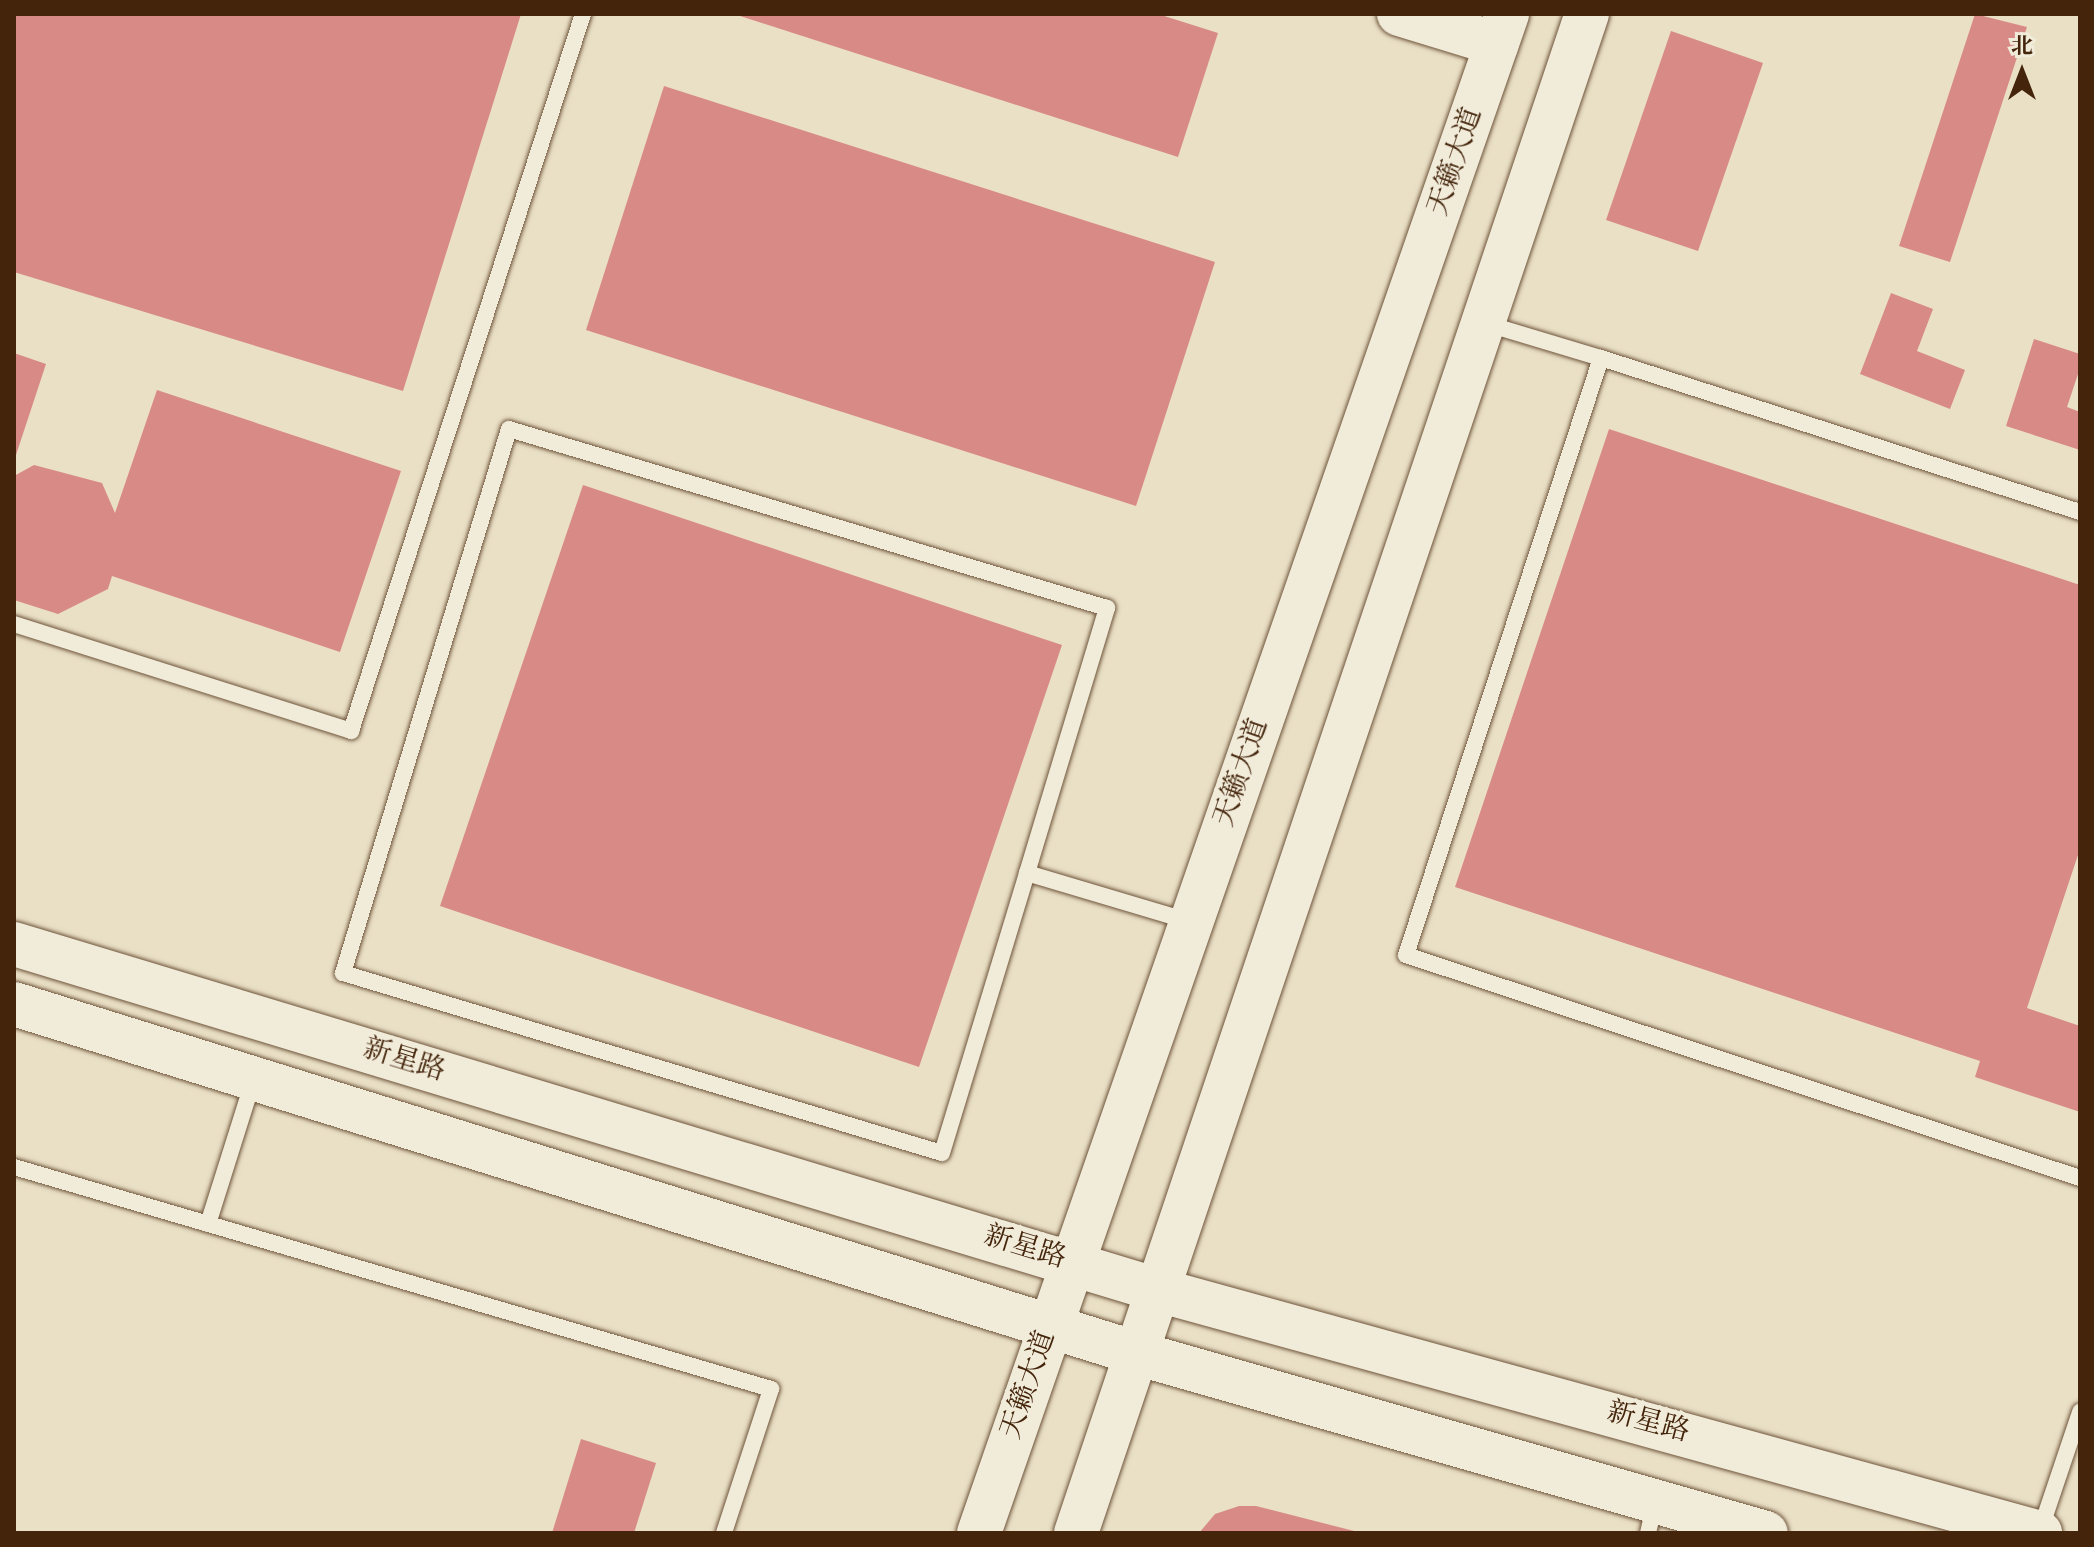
<!DOCTYPE html>
<meta charset="utf-8">
<style>
body{margin:0}
#map{position:relative;width:2094px;height:1547px;overflow:hidden;background:#eae0c6;font-family:Vollkorn,"Noto Serif SC",serif}
div>[style]{position:absolute}
.building>*{inset:0;background:#d88b86}
.roads{filter:drop-shadow(0 0 2px #6e543a) drop-shadow(0 0 2px #6e543a)}
.lane>*{height:16px;margin:-8px;padding:0 8px;transform-origin:8px;border-radius:8px;background:#f1ebda}
.secondary>*{height:44px;margin:-22px;padding:0 22px;transform-origin:22px;border-radius:22px;background:#f1ebda}
span{translate:-50% -50%;white-space:nowrap;text-align:center;line-height:1.15;-webkit-text-stroke:7px #f1ebda;paint-order:stroke}
.street-label{font-size:28px;color:#44250b}
.frame{position:absolute;inset:0;border:16px solid #44250b;pointer-events:none}
.north{position:absolute;left:1982px;top:32px;width:80px;height:80px;-webkit-text-stroke:6px #f1ebda;paint-order:stroke;rotate:0deg;font-size:22px;font-weight:700;line-height:32px;text-align:center;color:#44250b}
.north::after{content:'';display:block;margin:auto;width:28px;height:36px;background:#44250b;clip-path:polygon(50% 0,100% 100%,50% 72%,0 100%)}
</style>
<div id="map">
<div class="building">
<i style="clip-path:polygon(14px 14px,521px 14px,403px 391px,14px 272px)"></i>
<i style="clip-path:polygon(734px 14px,1158px 14px,1218px 33px,1178px 157px)"></i>
<i style="clip-path:polygon(1975px 14px,2027px 27px,1950px 262px,1899px 246px)"></i>
<i style="clip-path:polygon(1671px 31px,1763px 63px,1698px 251px,1606px 220px)"></i>
<i style="clip-path:polygon(664px 86px,1215px 262px,1136px 506px,586px 330px)"></i>
<i style="clip-path:polygon(1891px 293px,1933px 309px,1917px 351px,1965px 370px,1950px 409px,1860px 374px)"></i>
<i style="clip-path:polygon(2034px 339px,2080px 354px,2080px 368px,2067px 407px,2080px 412px,2080px 450px,2006px 426px)"></i>
<i style="clip-path:polygon(14px 353px,46px 364px,15px 458px,14px 458px)"></i>
<i style="clip-path:polygon(157px 390px,401px 471px,340px 652px,112px 576px,108px 589px,58px 614px,14px 600px,14px 476px,34px 465px,102px 483px,115px 513px)"></i>
<i style="clip-path:polygon(1609px 429px,2080px 585px,2080px 849px,2027px 1008px,2080px 1026px,2080px 1112px,1975px 1077px,1980px 1061px,1455px 887px)"></i>
<i style="clip-path:polygon(583px 485px,1062px 645px,919px 1067px,440px 906px)"></i>
<i style="clip-path:polygon(581px 1439px,656px 1463px,634px 1533px,552px 1533px)"></i>
<i style="clip-path:polygon(1239px 1506px,1256px 1506px,1362px 1533px,1199px 1533px,1215px 1514px)"></i>
</div>
<div class="roads">
<div class="lane">
<i style="left:1484px;top:323px;width:122px;rotate:16.7deg"></i>
<i style="left:2080px;top:512px;width:503px;rotate:-162.18deg"></i>
<i style="left:1601px;top:358px;width:628px;rotate:108.09deg"></i>
<i style="left:1406px;top:955px;width:710px;rotate:18.31deg"></i>
<i style="left:14px;top:624px;width:354px;rotate:17.6deg"></i>
<i style="left:351px;top:731px;width:754px;rotate:-72.07deg"></i>
<i style="left:1027px;top:873px;width:277px;rotate:-73.2deg"></i>
<i style="left:1107px;top:608px;width:624px;rotate:-163.34deg"></i>
<i style="left:509px;top:429px;width:569px;rotate:106.97deg"></i>
<i style="left:343px;top:973px;width:625px;rotate:16.73deg"></i>
<i style="left:942px;top:1153px;width:293px;rotate:-73.1deg"></i>
<i style="left:1027px;top:873px;width:168px;rotate:16.6deg"></i>
<i style="left:14px;top:1167px;width:789px;rotate:16.34deg"></i>
<i style="left:771px;top:1389px;width:151px;rotate:108.1deg"></i>
<i style="left:208px;top:1224px;width:150px;rotate:-72.5deg"></i>
<i style="left:2040px;top:1531px;width:126px;rotate:-71.4deg"></i>
<i style="left:1648px;top:1533px;width:31px;rotate:-77deg"></i>
</div>
<div class="secondary">
<i style="left:1399px;top:14px;width:102px;rotate:17deg"></i>
<i style="left:14px;top:944px;width:1195px;rotate:16.83deg"></i>
<i style="left:1158px;top:1290px;width:915px;rotate:15.4deg"></i>
<i style="left:14px;top:1004px;width:1175px;rotate:17.28deg"></i>
<i style="left:1136px;top:1353px;width:655px;rotate:15.95deg"></i>
<i style="left:979px;top:1533px;width:1608px;rotate:-70.83deg"></i>
<i style="left:1076px;top:1533px;width:1603px;rotate:-71.41deg"></i>
</div>
</div>
<div class="street-label">
<span style="left:1456px;top:162px;rotate:-71deg">天籁大道</span>
<span style="left:1242px;top:773px;rotate:-71deg">天籁大道</span>
<span style="left:404px;top:1061px;rotate:17deg">新星路</span>
<span style="left:1025px;top:1248px;rotate:17deg">新星路</span>
<span style="left:1029px;top:1385px;rotate:-71deg">天籁大道</span>
<span style="left:1648px;top:1423px;rotate:15deg">新星路</span>
</div>
<div class="frame"></div>
<div class="north">北</div>
</div>
